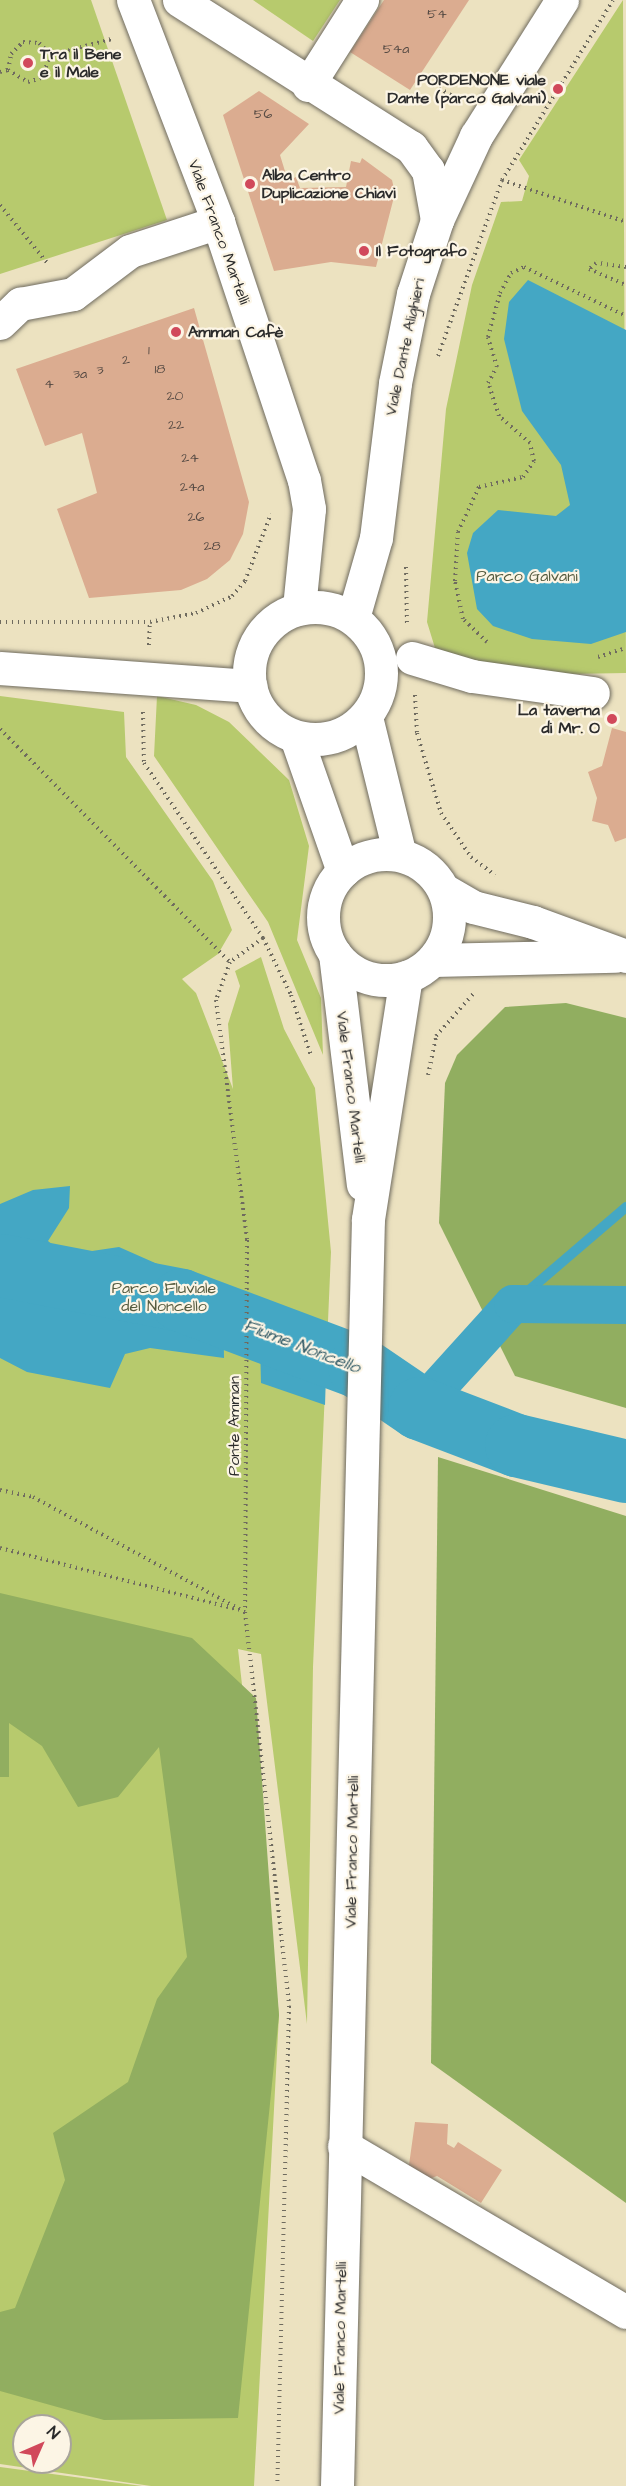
<!DOCTYPE html>
<meta charset="utf-8">
<style>
body{margin:0}
#map{position:relative;width:626px;height:2486px;overflow:hidden;background:#ece2c0;font-family:"Architects Daughter",sans-serif}
div>[style]{position:absolute}
.green>*{inset:0;background:#b7ca6d}
.forest>*{inset:0;background:#91ae60}
.water>*{inset:0;background:#44a7c4}
.stream>*{height:10px;margin:-5px;padding:0 5px;transform-origin:5px;border-radius:5px;background:#44a7c4}
.canal>*{height:38px;margin:-19px;padding:0 19px;transform-origin:19px;border-radius:19px;background:#44a7c4}
.river>*{height:63px;margin:-31.5px;padding:0 31.5px;transform-origin:31.5px;border-radius:31.5px;background:#44a7c4}
.building>*{inset:0;background:#dbac90}
.path>*{height:4px;margin-top:-2px;transform-origin:0;background:repeating-linear-gradient(90deg,#6f6b5f 0 1.5px,transparent 0 6px)}
.roads{filter:drop-shadow(0 0 2px #6f6b5f) drop-shadow(0 0 2px #6f6b5f)}
.minor>*{height:33px;margin:-16.5px;padding:0 16.5px;transform-origin:16.5px;border-radius:16.5px;background:#fff}
.major>*{height:33px;margin:-16.5px;padding:0 16.5px;transform-origin:16.5px;border-radius:16.5px;background:#fff}
.major>.ring{margin:-16.5px;padding:0;box-sizing:content-box;background:none;border:33px solid #fff;border-radius:50%}
.dots>*{width:16px;height:16px;translate:-50% -50%;box-sizing:border-box;border:3px solid #fcf5e5;border-radius:50%}
span{translate:-50% -50%;white-space:nowrap;text-align:center;line-height:1.15;-webkit-text-stroke:4.5px #fcf5e5;paint-order:stroke}
.number-label{font-size:14px;color:#574b44}
.number-label span{-webkit-text-stroke-width:0}
.poi-label{font-size:16px;color:#2b2b2b;font-weight:700}
.left{translate:0 -50%;text-align:left}
.right{translate:-100% -50%;text-align:right}
.street-label{font-size:16px;color:#2b2b2b}
.park-label{font-size:16px;color:#555b3f}
.water-label{font-size:18px;color:#355d68;font-style:italic}
.north{position:absolute;left:12px;top:2414px;width:60px;height:60px;box-sizing:border-box;background:#fcf5e5;border:2px solid #a8a49b;border-radius:50%;rotate:45deg;font-size:16px;font-weight:700;line-height:24px;text-align:center;color:#2b2b2b}
.north::after{content:'';display:block;margin:auto;width:21px;height:27px;background:#d1495b;clip-path:polygon(50% 0,100% 100%,50% 72%,0 100%)}
</style>
<div id="map">
<div class="green">
<i style="clip-path:polygon(0 0,91px 0,167px 220px,0 274px)"></i>
<i style="clip-path:polygon(253px 0,340px 0,313px 41px)"></i>
<i style="clip-path:polygon(623px 0,626px 673px,514px 675px,435px 648px,427px 622px,446px 409px,472px 285px,501px 202px,522px 201px,529px 176px,519px 160px)"></i>
<i style="clip-path:polygon(evenodd,0 696px,124px 712px,126px 757px,213px 881px,232px 930px,218px 954px,182px 979px,196px 993px,233px 1089px,228px 1024px,240px 986px,235px 971px,261px 957px,284px 1029px,315px 1088px,331px 1252px,313px 1667px,307px 2024px,261px 1654px,238px 1649px,279px 2015px,254px 2486px,151px 2486px,0 2464px,0 696px,24px 2426px,60px 2426px,60px 2462px,24px 2462px,24px 2426px)"></i>
<i style="clip-path:polygon(157px 696px,196px 705px,229px 722px,289px 780px,309px 846px,297px 940px,321px 998px,323px 1055px,268px 922px,154px 756px)"></i>
<i style="clip-path:polygon(0 2467px,142px 2486px,0 2486px)"></i>
</div>
<div class="forest">
<i style="clip-path:polygon(566px 1003px,626px 1018px,626px 1408px,515px 1376px,439px 1223px,445px 1083px,457px 1055px,505px 1007px)"></i>
<i style="clip-path:polygon(438px 1457px,626px 1516px,626px 2203px,431px 2063px)"></i>
<i style="clip-path:polygon(0 1593px,192px 1638px,256px 1698px,279px 2015px,238px 2418px,104px 2420px,0 2391px,0 2312px,15px 2308px,65px 2180px,53px 2133px,128px 2082px,157px 1999px,187px 1957px,159px 1747px,118px 1797px,78px 1807px,42px 1746px,9px 1723px,9px 1777px,0 1777px)"></i>
</div>
<div class="water">
<i style="clip-path:polygon(528px 280px,626px 330px,626px 632px,591px 644px,532px 639px,493px 626px,477px 609px,467px 553px,473px 533px,498px 510px,556px 516px,570px 505px,561px 465px,522px 411px,504px 339px,509px 302px)"></i>
<i style="clip-path:polygon(70px 1186px,69px 1208px,48px 1241px,65px 1255px,119px 1247px,223px 1293px,224px 1358px,150px 1348px,125px 1354px,110px 1388px,27px 1372px,0 1358px,0 1204px,33px 1190px)"></i>
<i style="clip-path:polygon(259px 1303px,327px 1345px,325px 1405px,261px 1383px)"></i>
</div>
<div class="stream">
<i style="left:513px;top:1304px;width:149px;rotate:-40.6deg"></i>
</div>
<div class="canal">
<i style="left:419px;top:1408px;width:140px;rotate:-47.9deg"></i>
<i style="left:513px;top:1304px;width:113px;rotate:0.5deg"></i>
</div>
<div class="river">
<i style="left:0;top:1265px;width:184px;rotate:10.9deg"></i>
<i style="left:181px;top:1300px;width:190px;rotate:20.6deg"></i>
<i style="left:359px;top:1367px;width:73px;rotate:34.3deg"></i>
<i style="left:419px;top:1408px;width:104px;rotate:20.9deg"></i>
<i style="left:516px;top:1445px;width:113px;rotate:13.3deg"></i>
</div>
<div class="building">
<i style="clip-path:polygon(384px 0,469px 0,410px 90px,350px 52px)"></i>
<i style="clip-path:polygon(259px 91px,309px 124px,280px 155px,288px 181px,296px 177px,300px 188px,346px 187px,351px 161px,360px 163px,362px 158px,392px 180px,395px 193px,376px 267px,331px 262px,274px 271px,223px 115px)"></i>
<i style="clip-path:polygon(194px 308px,249px 502px,243px 534px,230px 560px,207px 579px,181px 590px,89px 598px,57px 509px,97px 493px,82px 433px,45px 446px,16px 369px)"></i>
<i style="clip-path:polygon(612px 728px,626px 732px,626px 838px,615px 842px,608px 825px,592px 821px,597px 798px,588px 772px,602px 766px)"></i>
<i style="clip-path:polygon(415px 2122px,448px 2124px,447px 2144px,454px 2148px,458px 2142px,502px 2170px,481px 2203px,437px 2176px,424px 2181px,408px 2172px)"></i>
</div>
<div class="path">
<i style="left:8px;top:70px;width:23px;rotate:31deg"></i>
<i style="left:28px;top:82px;width:14px;rotate:-17deg"></i>
<i style="left:41px;top:78px;width:25px;rotate:-67deg"></i>
<i style="left:0;top:72px;width:8px;rotate:-14deg"></i>
<i style="left:8px;top:70px;width:16px;rotate:-79deg"></i>
<i style="left:11px;top:54px;width:17px;rotate:-45deg"></i>
<i style="left:23px;top:42px;width:16px;rotate:4deg"></i>
<i style="left:39px;top:43px;width:17px;rotate:45deg"></i>
<i style="left:51px;top:55px;width:63px;rotate:-14.7deg"></i>
<i style="left:434px;top:85px;width:29px;rotate:31deg"></i>
<i style="left:502px;top:180px;width:131px;rotate:18.7deg"></i>
<i style="left:0;top:205px;width:77px;rotate:50.8deg"></i>
<i style="left:626px;top:267px;width:30px;rotate:-172deg"></i>
<i style="left:596px;top:263px;width:9px;rotate:139deg"></i>
<i style="left:589px;top:269px;width:40px;rotate:23.4deg"></i>
<i style="left:438px;top:356px;width:187px;rotate:-70deg"></i>
<i style="left:502px;top:180px;width:211px;rotate:-58.3deg"></i>
<i style="left:406px;top:567px;width:58px;rotate:89deg"></i>
<i style="left:0;top:622px;width:150px"></i>
<i style="left:150px;top:622px;width:47px;rotate:-11.1deg"></i>
<i style="left:196px;top:613px;width:40px;rotate:-25deg"></i>
<i style="left:232px;top:596px;width:20px;rotate:-49deg"></i>
<i style="left:245px;top:581px;width:72px;rotate:-68.8deg"></i>
<i style="left:487px;top:642px;width:33px;rotate:-136deg"></i>
<i style="left:463px;top:619px;width:39px;rotate:-102deg"></i>
<i style="left:455px;top:581px;width:49px;rotate:-86.5deg"></i>
<i style="left:458px;top:532px;width:50px;rotate:-65deg"></i>
<i style="left:479px;top:487px;width:45px;rotate:-12.8deg"></i>
<i style="left:523px;top:477px;width:19px;rotate:-55deg"></i>
<i style="left:534px;top:461px;width:18px;rotate:-103deg"></i>
<i style="left:530px;top:443px;width:41px;rotate:-138.9deg"></i>
<i style="left:499px;top:416px;width:35px;rotate:-108deg"></i>
<i style="left:488px;top:383px;width:18px;rotate:-61deg"></i>
<i style="left:497px;top:367px;width:31px;rotate:-107deg"></i>
<i style="left:488px;top:337px;width:46px;rotate:-74.7deg"></i>
<i style="left:500px;top:293px;width:23px;rotate:-61deg"></i>
<i style="left:511px;top:273px;width:14px;rotate:-25deg"></i>
<i style="left:524px;top:267px;width:113px;rotate:25.7deg"></i>
<i style="left:149px;top:645px;width:23px;rotate:-88deg"></i>
<i style="left:598px;top:657px;width:29px;rotate:-18deg"></i>
<i style="left:415px;top:695px;width:38px;rotate:87deg"></i>
<i style="left:417px;top:733px;width:84px;rotate:73.3deg"></i>
<i style="left:441px;top:813px;width:53px;rotate:55.7deg"></i>
<i style="left:471px;top:857px;width:30px;rotate:37deg"></i>
<i style="left:143px;top:712px;width:51px;rotate:88.9deg"></i>
<i style="left:144px;top:763px;width:212px;rotate:55.8deg"></i>
<i style="left:263px;top:938px;width:41px;rotate:144deg"></i>
<i style="left:230px;top:962px;width:40px;rotate:110.2deg"></i>
<i style="left:216px;top:1000px;width:242px;rotate:82.6deg"></i>
<i style="left:247px;top:1240px;width:372px;rotate:90.3deg"></i>
<i style="left:245px;top:1612px;width:396px;rotate:83.6deg"></i>
<i style="left:289px;top:2006px;width:480px;rotate:91.4deg"></i>
<i style="left:0;top:729px;width:327px;rotate:45.4deg"></i>
<i style="left:263px;top:938px;width:64px;rotate:63.8deg"></i>
<i style="left:291px;top:995px;width:64px;rotate:71.8deg"></i>
<i style="left:428px;top:1075px;width:40px;rotate:-78deg"></i>
<i style="left:436px;top:1036px;width:56px;rotate:-48.6deg"></i>
<i style="left:0;top:1490px;width:34px;rotate:12deg"></i>
<i style="left:33px;top:1497px;width:241px;rotate:28.5deg"></i>
<i style="left:0;top:1548px;width:247px;rotate:14.5deg"></i>
</div>
<div class="roads">
<div class="minor">
<i style="left:133px;top:0;width:238px;rotate:69deg"></i>
<i style="left:218px;top:222px;width:272px;rotate:71.6deg"></i>
<i style="left:304px;top:480px;width:29px;rotate:80deg"></i>
<i style="left:309px;top:509px;width:100px;rotate:95.8deg"></i>
<i style="left:179px;top:0;width:275px;rotate:32.4deg"></i>
<i style="left:411px;top:147px;width:29px;rotate:54deg"></i>
<i style="left:428px;top:170px;width:51px;rotate:79.8deg"></i>
<i style="left:308px;top:85px;width:101px;rotate:-57.6deg"></i>
<i style="left:0;top:323px;width:28px;rotate:-44deg"></i>
<i style="left:20px;top:304px;width:54px;rotate:-10.7deg"></i>
<i style="left:73px;top:294px;width:71px;rotate:-37deg"></i>
<i style="left:130px;top:251px;width:93px;rotate:-18.2deg"></i>
<i style="left:412px;top:658px;width:63px;rotate:16.7deg"></i>
<i style="left:472px;top:676px;width:122px;rotate:8deg"></i>
<i style="left:444px;top:890px;width:34px;rotate:30deg"></i>
<i style="left:473px;top:907px;width:62px;rotate:14deg"></i>
<i style="left:533px;top:922px;width:99px;rotate:20.1deg"></i>
<i style="left:433px;top:960px;width:182px;rotate:-1.3deg"></i>
<i style="left:344px;top:2146px;width:327px;rotate:30.5deg"></i>
</div>
<div class="major">
<i class="ring" style="left:249px;top:607px;width:99px;height:99px"></i>
<i style="left:353px;top:618px;width:83px;rotate:-74deg"></i>
<i style="left:376px;top:538px;width:156px;rotate:-83deg"></i>
<i style="left:395px;top:383px;width:91px;rotate:-78.6deg"></i>
<i style="left:413px;top:294px;width:78px;rotate:-72deg"></i>
<i style="left:437px;top:220px;width:93px;rotate:-65.1deg"></i>
<i style="left:476px;top:136px;width:161px;rotate:-57.7deg"></i>
<i style="left:0;top:668px;width:251px;rotate:4.1deg"></i>
<i style="left:366px;top:717px;width:142px;rotate:76.2deg"></i>
<i style="left:296px;top:737px;width:142px;rotate:70.7deg"></i>
<i class="ring" style="left:323px;top:854px;width:93px;height:93px"></i>
<i style="left:335px;top:954px;width:232px;rotate:83.1deg"></i>
<i style="left:337px;top:2486px;width:1267px;rotate:-88.6deg"></i>
<i style="left:368px;top:1219px;width:245px;rotate:-81.1deg"></i>
</div>
</div>
<div class="dots">
<i style="left:28px;top:63px;background:#d1495b"></i>
<i style="left:558px;top:89px;background:#d1495b"></i>
<i style="left:250px;top:184px;background:#d1495b"></i>
<i style="left:364px;top:251px;background:#d1495b"></i>
<i style="left:176px;top:332px;background:#d1495b"></i>
<i style="left:612px;top:719px;background:#d1495b"></i>
</div>
<div class="number-label">
<span style="left:437px;top:14px">54</span>
<span style="left:396px;top:49px">54a</span>
<span style="left:263px;top:114px">56</span>
<span style="left:149px;top:350px">1</span>
<span style="left:126px;top:360px">2</span>
<span style="left:160px;top:369px">18</span>
<span style="left:100px;top:370px">3</span>
<span style="left:80px;top:374px">3a</span>
<span style="left:49px;top:384px">4</span>
<span style="left:175px;top:396px">20</span>
<span style="left:176px;top:425px">22</span>
<span style="left:190px;top:458px">24</span>
<span style="left:192px;top:487px">24a</span>
<span style="left:196px;top:517px">26</span>
<span style="left:212px;top:546px">28</span>
</div>
<div class="poi-label">
<span class="left" style="left:40px;top:63px">Tra il Bene<br>e il Male</span>
<span class="right" style="left:546px;top:89px">PORDENONE viale<br>Dante (parco Galvani)</span>
<span class="left" style="left:262px;top:184px">Alba Centro<br>Duplicazione Chiavi</span>
<span class="left" style="left:376px;top:251px">Il Fotografo</span>
<span class="left" style="left:188px;top:332px">Amman Cafè</span>
<span class="right" style="left:600px;top:719px">La taverna<br>di Mr. O</span>
</div>
<div class="street-label">
<span style="left:219px;top:232px;rotate:70deg">Viale Franco Martelli</span>
<span style="left:405px;top:347px;rotate:-78deg">Viale Dante Alighieri</span>
<span style="left:351px;top:1087px;rotate:83deg">Viale Franco Martelli</span>
<span style="left:234px;top:1426px;rotate:-90deg">Ponte Amman</span>
<span style="left:352px;top:1852px;rotate:-89deg">Viale Franco Martelli</span>
<span style="left:340px;top:2338px;rotate:-89deg">Viale Franco Martelli</span>
</div>
<div class="park-label">
<span style="left:527px;top:576px">Parco Galvani</span>
<span style="left:164px;top:1297px">Parco Fluviale<br>del Noncello</span>
</div>
<div class="water-label">
<span style="left:302px;top:1347px;rotate:21deg">Fiume Noncello</span>
</div>
<div class="north">N</div>
</div>
